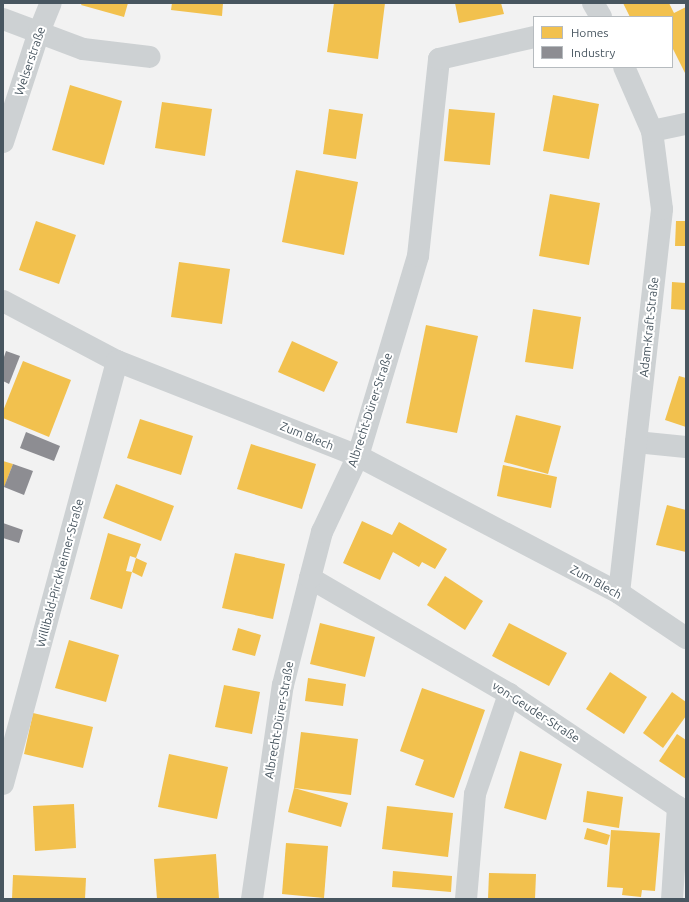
<!DOCTYPE html>
<meta charset="utf-8">
<style>
body{margin:0}
#map{position:relative;width:689px;height:902px;overflow:hidden;background:#f2f2f2;font-family:Ubuntu,sans-serif}
div>[style]{position:absolute}
.homes>*{inset:0;background:#f2c14e}
.industry>*{inset:0;background:#8d8d92}
.minor>*{height:22px;margin:-11px;padding:0 11px;transform-origin:11px;border-radius:11px;background:#cdd1d3}
span{translate:-50% -50%;white-space:nowrap;text-align:center;line-height:1.15;-webkit-text-stroke:4px #fff;paint-order:stroke}
.street-label{font-size:12px;color:#485660}
.frame{position:absolute;inset:0;border:4px solid #485660;pointer-events:none}
.legend{position:absolute;left:533px;top:16px;width:140px;height:52px;box-sizing:border-box;background:#fff;border:1px solid #b6bbbf;margin:0;padding:5px 7px;list-style:none;font-size:12px;color:#485660}
.legend li{display:flex;align-items:center;gap:8px;height:20px}
.legend b{width:20px;border:1px solid #b6bbbf}
</style>
<div id="map">
<div class="homes">
<i style="clip-path:polygon(82px 3px,128px 3px,124px 17px,81px 5px)"></i>
<i style="clip-path:polygon(172px 3px,223px 3px,222px 16px,171px 10px)"></i>
<i style="clip-path:polygon(334px 3px,385px 3px,378px 59px,327px 52px)"></i>
<i style="clip-path:polygon(455px 3px,501px 3px,504px 14px,459px 23px)"></i>
<i style="clip-path:polygon(623px 3px,669px 3px,674px 13px,686px 7px,686px 75px,672px 47px,672px 17px,630px 17px)"></i>
<i style="clip-path:polygon(70px 85px,122px 101px,104px 165px,52px 150px)"></i>
<i style="clip-path:polygon(553px 95px,599px 104px,589px 159px,543px 151px)"></i>
<i style="clip-path:polygon(162px 102px,212px 109px,205px 156px,155px 148px)"></i>
<i style="clip-path:polygon(329px 109px,363px 114px,356px 159px,323px 154px)"></i>
<i style="clip-path:polygon(449px 109px,495px 113px,490px 165px,444px 161px)"></i>
<i style="clip-path:polygon(296px 170px,358px 182px,344px 255px,282px 242px)"></i>
<i style="clip-path:polygon(550px 194px,600px 203px,589px 265px,539px 256px)"></i>
<i style="clip-path:polygon(36px 221px,76px 235px,59px 284px,19px 270px)"></i>
<i style="clip-path:polygon(676px 221px,686px 221px,686px 246px,675px 246px)"></i>
<i style="clip-path:polygon(179px 262px,230px 269px,222px 324px,171px 317px)"></i>
<i style="clip-path:polygon(672px 282px,686px 283px,686px 310px,671px 309px)"></i>
<i style="clip-path:polygon(533px 309px,581px 317px,573px 369px,525px 362px)"></i>
<i style="clip-path:polygon(426px 325px,478px 336px,457px 433px,406px 423px)"></i>
<i style="clip-path:polygon(292px 341px,338px 362px,324px 392px,278px 372px)"></i>
<i style="clip-path:polygon(23px 361px,71px 380px,49px 437px,3px 418px,3px 411px)"></i>
<i style="clip-path:polygon(679px 376px,686px 378px,686px 427px,665px 420px)"></i>
<i style="clip-path:polygon(516px 415px,561px 426px,548px 474px,504px 462px)"></i>
<i style="clip-path:polygon(140px 419px,193px 436px,181px 475px,127px 458px)"></i>
<i style="clip-path:polygon(251px 444px,316px 464px,302px 509px,237px 489px)"></i>
<i style="clip-path:polygon(3px 461px,13px 464px,3px 490px)"></i>
<i style="clip-path:polygon(503px 465px,557px 477px,551px 508px,497px 496px)"></i>
<i style="clip-path:polygon(116px 484px,174px 506px,161px 541px,103px 518px)"></i>
<i style="clip-path:polygon(667px 505px,686px 510px,686px 552px,656px 545px)"></i>
<i style="clip-path:polygon(362px 521px,392px 535px,399px 522px,447px 549px,435px 569px,422px 562px,419px 567px,393px 552px,380px 580px,343px 563px)"></i>
<i style="clip-path:polygon(108px 533px,141px 544px,136px 558px,130px 556px,126px 571px,132px 572px,136px 558px,147px 563px,142px 577px,132px 572px,122px 609px,90px 599px)"></i>
<i style="clip-path:polygon(235px 553px,285px 564px,273px 619px,222px 608px)"></i>
<i style="clip-path:polygon(445px 576px,483px 601px,465px 630px,427px 605px)"></i>
<i style="clip-path:polygon(320px 623px,375px 637px,365px 677px,310px 664px)"></i>
<i style="clip-path:polygon(509px 623px,567px 653px,549px 686px,492px 656px)"></i>
<i style="clip-path:polygon(238px 628px,261px 635px,255px 656px,232px 650px)"></i>
<i style="clip-path:polygon(69px 640px,119px 655px,106px 702px,55px 688px)"></i>
<i style="clip-path:polygon(610px 672px,647px 697px,624px 734px,586px 709px)"></i>
<i style="clip-path:polygon(308px 678px,346px 684px,343px 706px,305px 701px)"></i>
<i style="clip-path:polygon(224px 685px,260px 692px,252px 734px,215px 727px)"></i>
<i style="clip-path:polygon(422px 688px,485px 710px,454px 798px,415px 785px,424px 760px,400px 751px)"></i>
<i style="clip-path:polygon(672px 692px,686px 702px,686px 716px,663px 748px,643px 733px)"></i>
<i style="clip-path:polygon(33px 713px,93px 727px,83px 768px,24px 754px)"></i>
<i style="clip-path:polygon(301px 732px,358px 739px,351px 795px,294px 788px)"></i>
<i style="clip-path:polygon(677px 734px,686px 740px,686px 779px,659px 761px)"></i>
<i style="clip-path:polygon(520px 751px,562px 764px,546px 820px,504px 808px)"></i>
<i style="clip-path:polygon(169px 754px,228px 767px,217px 819px,158px 807px)"></i>
<i style="clip-path:polygon(294px 788px,348px 803px,341px 827px,288px 812px)"></i>
<i style="clip-path:polygon(587px 791px,623px 797px,619px 828px,583px 822px)"></i>
<i style="clip-path:polygon(74px 804px,76px 848px,35px 851px,33px 806px)"></i>
<i style="clip-path:polygon(387px 806px,453px 813px,448px 857px,382px 849px)"></i>
<i style="clip-path:polygon(587px 828px,610px 835px,607px 845px,584px 839px)"></i>
<i style="clip-path:polygon(611px 830px,660px 833px,655px 891px,642px 890px,641px 897px,622px 895px,623px 888px,607px 887px)"></i>
<i style="clip-path:polygon(286px 843px,328px 846px,324px 898px,282px 894px)"></i>
<i style="clip-path:polygon(216px 854px,219px 899px,157px 899px,154px 859px)"></i>
<i style="clip-path:polygon(393px 871px,452px 876px,451px 892px,392px 887px)"></i>
<i style="clip-path:polygon(489px 873px,536px 874px,535px 899px,488px 899px)"></i>
<i style="clip-path:polygon(13px 875px,86px 878px,85px 899px,12px 899px)"></i>
</div>
<div class="industry">
<i style="clip-path:polygon(6px 351px,20px 356px,9px 384px,3px 381px,3px 360px)"></i>
<i style="clip-path:polygon(26px 432px,60px 446px,54px 461px,20px 448px)"></i>
<i style="clip-path:polygon(13px 464px,33px 471px,24px 495px,4px 487px)"></i>
<i style="clip-path:polygon(3px 523px,23px 530px,19px 543px,3px 538px)"></i>
</div>
<div class="minor">
<i style="left:593px;top:3px;width:16px;rotate:60deg"></i>
<i style="left:3px;top:19px;width:85px;rotate:20.6deg"></i>
<i style="left:83px;top:49px;width:67px;rotate:6.8deg"></i>
<i style="left:652px;top:131px;width:35px;rotate:-12deg"></i>
<i style="left:3px;top:142px;width:116px;rotate:-71.9deg"></i>
<i style="left:39px;top:32px;width:31px;rotate:-68deg"></i>
<i style="left:3px;top:301px;width:129px;rotate:27.8deg"></i>
<i style="left:117px;top:361px;width:259px;rotate:21.5deg"></i>
<i style="left:358px;top:456px;width:295px;rotate:27.7deg"></i>
<i style="left:619px;top:593px;width:81px;rotate:33.9deg"></i>
<i style="left:636px;top:442px;width:50px;rotate:5.7deg"></i>
<i style="left:310px;top:578px;width:230px;rotate:30.2deg"></i>
<i style="left:509px;top:694px;width:203px;rotate:33.8deg"></i>
<i style="left:678px;top:807px;width:92px;rotate:93.7deg"></i>
<i style="left:619px;top:593px;width:386px;rotate:-83.6deg"></i>
<i style="left:662px;top:209px;width:79px;rotate:-97.3deg"></i>
<i style="left:652px;top:131px;width:70px;rotate:-113.6deg"></i>
<i style="left:3px;top:784px;width:438px;rotate:-74.9deg"></i>
<i style="left:252px;top:899px;width:216px;rotate:-81.8deg"></i>
<i style="left:283px;top:685px;width:110px;rotate:-75.8deg"></i>
<i style="left:310px;top:578px;width:48px;rotate:-75.4deg"></i>
<i style="left:322px;top:532px;width:84px;rotate:-64.7deg"></i>
<i style="left:358px;top:456px;width:209px;rotate:-73.3deg"></i>
<i style="left:418px;top:256px;width:198px;rotate:-83.9deg"></i>
<i style="left:439px;top:59px;width:98px;rotate:-13deg"></i>
<i style="left:466px;top:899px;width:105px;rotate:-85.1deg"></i>
<i style="left:475px;top:794px;width:106px;rotate:-71.2deg"></i>
</div>
<div class="street-label">
<span style="left:30px;top:61px;rotate:-71deg">Welserstraße</span>
<span style="left:649px;top:327px;rotate:-84deg">Adam-Kraft-Straße</span>
<span style="left:370px;top:410px;rotate:-72deg">Albrecht-Dürer-Straße</span>
<span style="left:307px;top:436px;rotate:22deg">Zum Blech</span>
<span style="left:60px;top:573px;rotate:-75deg">Willibald-Pirckheimer-Straße</span>
<span style="left:596px;top:582px;rotate:29deg">Zum Blech</span>
<span style="left:536px;top:712px;rotate:33deg">von-Geuder-Straße</span>
<span style="left:279px;top:720px;rotate:-80deg">Albrecht-Dürer-Straße</span>
</div>
<div class="frame"></div>
<ul class="legend">
<li><b style="height:11px;background:#f2c14e"></b>Homes</li>
<li><b style="height:11px;background:#8d8d92"></b>Industry</li>
</ul>
</div>
